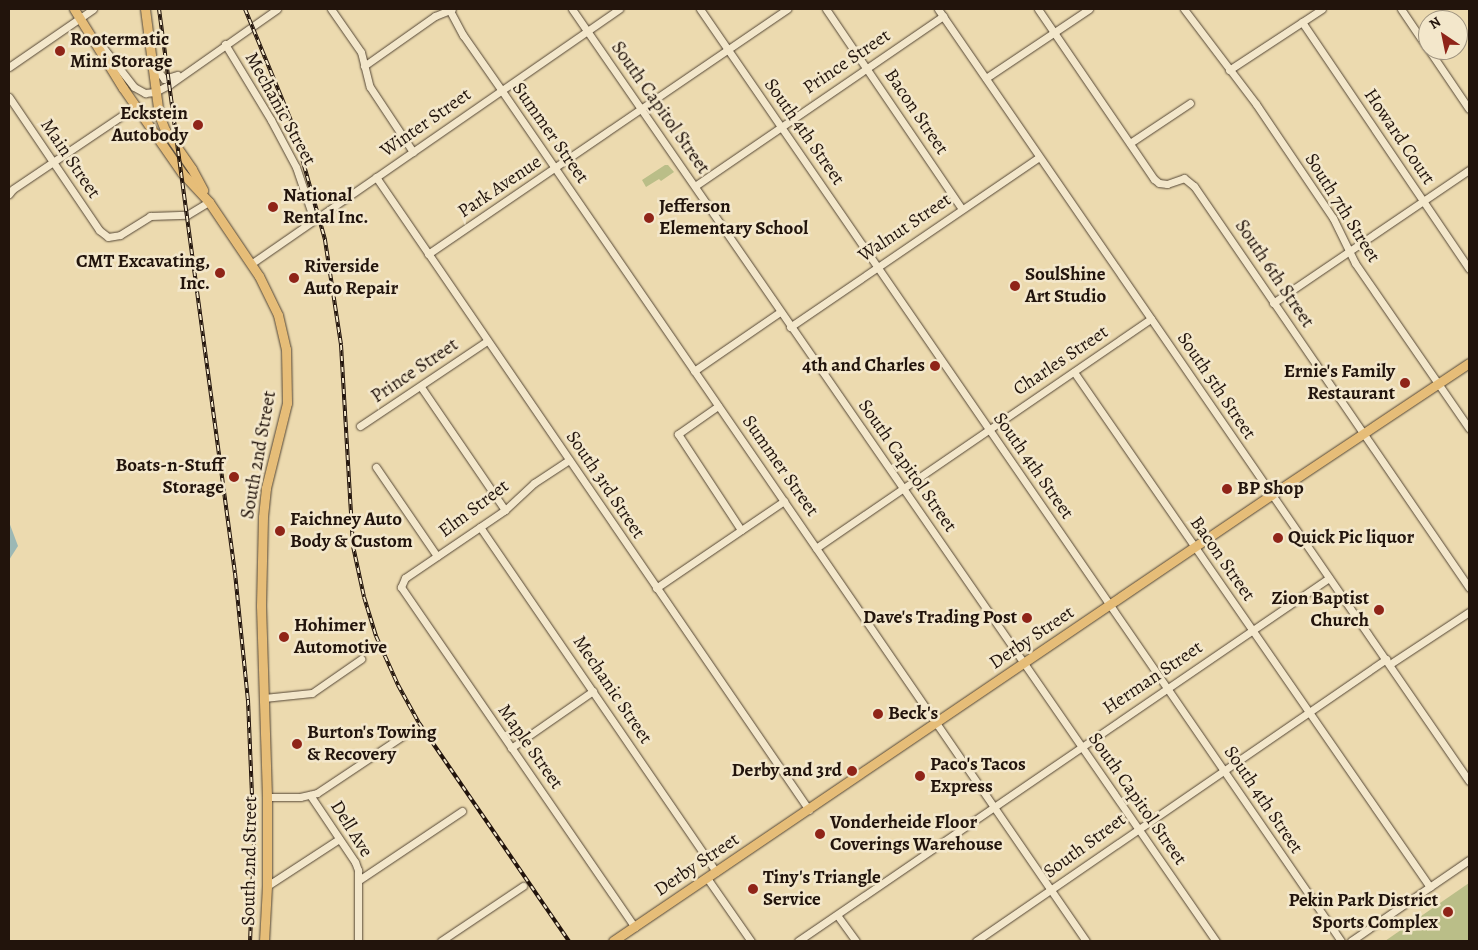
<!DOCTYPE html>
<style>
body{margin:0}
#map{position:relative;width:1478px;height:950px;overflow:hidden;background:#ecdaaf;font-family:Alegreya,serif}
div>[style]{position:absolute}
.green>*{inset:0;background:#babe88}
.water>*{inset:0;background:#9cb8b5}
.roads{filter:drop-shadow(0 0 1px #544635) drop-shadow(0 0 1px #544635)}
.minor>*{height:7px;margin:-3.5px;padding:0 3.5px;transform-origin:3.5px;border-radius:3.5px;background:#f3e7cb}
.major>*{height:9px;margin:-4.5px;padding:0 4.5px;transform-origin:4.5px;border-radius:4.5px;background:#e6bd78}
.rail>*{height:4px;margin-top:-2px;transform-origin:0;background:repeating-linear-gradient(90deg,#f3e7cb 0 5.5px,#22140c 0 11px);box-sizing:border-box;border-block:1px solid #22140c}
.dots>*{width:14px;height:14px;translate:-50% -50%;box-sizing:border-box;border:2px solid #f3e7cb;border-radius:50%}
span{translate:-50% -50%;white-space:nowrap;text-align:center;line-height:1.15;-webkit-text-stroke:5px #f3e7cb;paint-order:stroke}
.poi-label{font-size:19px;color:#22140c;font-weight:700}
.left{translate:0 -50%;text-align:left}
.right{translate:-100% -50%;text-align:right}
.street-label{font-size:19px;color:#22140c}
.frame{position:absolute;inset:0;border:10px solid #22140c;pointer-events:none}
.north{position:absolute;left:1418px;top:10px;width:50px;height:50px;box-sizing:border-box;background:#f3e7cb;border:1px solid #9f937f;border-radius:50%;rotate:326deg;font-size:14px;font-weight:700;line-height:20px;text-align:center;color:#22140c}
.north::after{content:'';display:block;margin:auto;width:18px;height:22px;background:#8f2418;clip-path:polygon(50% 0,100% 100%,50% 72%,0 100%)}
</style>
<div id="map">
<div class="green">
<i style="clip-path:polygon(665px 165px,668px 165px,674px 172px,661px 181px,659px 179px,646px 187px,642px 180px)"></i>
<i style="clip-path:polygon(1469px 883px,1469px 941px,1385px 941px)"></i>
</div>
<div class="water">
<i style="clip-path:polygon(9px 522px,18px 546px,9px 560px)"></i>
</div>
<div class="roads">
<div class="minor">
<i style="left:331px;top:9px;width:52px;rotate:55.1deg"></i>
<i style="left:361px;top:52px;width:36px;rotate:76deg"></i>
<i style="left:370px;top:87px;width:78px;rotate:56.5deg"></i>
<i style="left:449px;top:9px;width:30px;rotate:62deg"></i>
<i style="left:463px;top:35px;width:68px;rotate:55.1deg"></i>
<i style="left:502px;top:91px;width:1031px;rotate:55.51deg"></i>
<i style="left:572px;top:9px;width:1133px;rotate:55.36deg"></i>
<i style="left:700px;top:9px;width:1131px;rotate:55.48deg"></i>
<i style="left:826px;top:9px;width:242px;rotate:55.8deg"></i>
<i style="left:938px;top:9px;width:937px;rotate:55.48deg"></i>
<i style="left:1038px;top:9px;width:206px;rotate:55.7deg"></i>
<i style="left:1154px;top:179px;width:6px;rotate:39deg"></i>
<i style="left:1159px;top:183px;width:8px;rotate:7deg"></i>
<i style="left:1167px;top:184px;width:18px;rotate:-19deg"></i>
<i style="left:1184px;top:178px;width:13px;rotate:39deg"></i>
<i style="left:1194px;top:186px;width:487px;rotate:55.6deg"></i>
<i style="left:1184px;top:9px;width:119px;rotate:52.8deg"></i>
<i style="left:1256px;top:104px;width:138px;rotate:56deg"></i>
<i style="left:1333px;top:218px;width:50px;rotate:63.9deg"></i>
<i style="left:1355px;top:263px;width:201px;rotate:55.4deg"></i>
<i style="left:1401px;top:9px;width:48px;rotate:56deg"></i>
<i style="left:1302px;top:22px;width:298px;rotate:55.9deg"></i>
<i style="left:98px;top:41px;width:58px;rotate:52deg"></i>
<i style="left:134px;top:87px;width:13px;rotate:29deg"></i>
<i style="left:145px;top:93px;width:10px;rotate:-6deg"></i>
<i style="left:155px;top:92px;width:16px;rotate:-27deg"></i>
<i style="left:169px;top:85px;width:132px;rotate:-35.1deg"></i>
<i style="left:225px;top:44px;width:89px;rotate:58.8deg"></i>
<i style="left:271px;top:120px;width:53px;rotate:62deg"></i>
<i style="left:296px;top:167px;width:56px;rotate:71.2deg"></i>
<i style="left:1429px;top:50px;width:71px;rotate:55.9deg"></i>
<i style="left:364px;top:66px;width:87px;rotate:-35.2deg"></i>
<i style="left:435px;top:16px;width:18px;rotate:-22deg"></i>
<i style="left:9px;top:67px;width:102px;rotate:-34.6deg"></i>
<i style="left:155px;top:67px;width:15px;rotate:53deg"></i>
<i style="left:164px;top:79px;width:14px;rotate:-17deg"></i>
<i style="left:1229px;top:70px;width:111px;rotate:-33.3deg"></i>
<i style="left:986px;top:78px;width:124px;rotate:-33.8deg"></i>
<i style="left:9px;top:97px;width:161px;rotate:55.9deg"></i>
<i style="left:99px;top:230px;width:11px;rotate:38deg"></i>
<i style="left:108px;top:237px;width:12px;rotate:-9deg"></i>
<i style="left:120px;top:235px;width:36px;rotate:-32deg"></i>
<i style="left:150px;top:216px;width:37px;rotate:-2deg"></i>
<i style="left:187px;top:215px;width:26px;rotate:-31deg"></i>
<i style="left:1130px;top:143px;width:72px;rotate:-33.7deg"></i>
<i style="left:376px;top:177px;width:767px;rotate:55.63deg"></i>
<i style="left:695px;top:186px;width:301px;rotate:-34.4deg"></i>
<i style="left:9px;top:194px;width:6px;rotate:-51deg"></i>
<i style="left:13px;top:189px;width:148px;rotate:-34deg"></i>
<i style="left:428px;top:254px;width:435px;rotate:-34.3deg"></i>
<i style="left:251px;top:264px;width:448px;rotate:-34.7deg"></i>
<i style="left:1273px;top:303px;width:237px;rotate:-34.2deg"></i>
<i style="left:790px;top:327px;width:301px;rotate:-34.3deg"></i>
<i style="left:694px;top:371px;width:104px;rotate:-34.5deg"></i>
<i style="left:1074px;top:372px;width:626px;rotate:55.35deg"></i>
<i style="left:421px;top:387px;width:149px;rotate:55.7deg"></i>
<i style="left:718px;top:406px;width:49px;rotate:145deg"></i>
<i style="left:678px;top:434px;width:115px;rotate:56.7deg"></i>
<i style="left:360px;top:426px;width:153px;rotate:-33.8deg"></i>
<i style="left:569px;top:460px;width:42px;rotate:146.7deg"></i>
<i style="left:534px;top:483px;width:40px;rotate:137deg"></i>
<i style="left:505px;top:510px;width:121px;rotate:145.8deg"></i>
<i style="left:405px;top:578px;width:10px;rotate:114deg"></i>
<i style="left:401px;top:587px;width:413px;rotate:55.5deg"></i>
<i style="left:376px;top:467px;width:108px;rotate:55.6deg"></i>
<i style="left:480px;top:527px;width:418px;rotate:55.6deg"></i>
<i style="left:816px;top:548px;width:406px;rotate:-34.4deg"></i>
<i style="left:656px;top:588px;width:155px;rotate:-34.2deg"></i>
<i style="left:1390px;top:664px;width:95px;rotate:-33.4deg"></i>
<i style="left:264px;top:698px;width:48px;rotate:-5.9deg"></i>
<i style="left:312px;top:693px;width:60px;rotate:-34.8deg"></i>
<i style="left:511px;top:748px;width:100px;rotate:-34.8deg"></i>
<i style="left:310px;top:795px;width:81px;rotate:56.1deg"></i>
<i style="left:355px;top:862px;width:9px;rotate:69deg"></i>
<i style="left:358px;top:870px;width:71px;rotate:90deg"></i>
<i style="left:267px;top:797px;width:33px"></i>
<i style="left:300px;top:797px;width:17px;rotate:-13deg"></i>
<i style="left:317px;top:793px;width:112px;rotate:-33.7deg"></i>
<i style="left:707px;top:878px;width:77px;rotate:55.1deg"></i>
<i style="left:359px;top:880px;width:124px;rotate:-33.8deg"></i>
<i style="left:267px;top:886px;width:86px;rotate:-33.1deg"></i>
<i style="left:837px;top:915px;width:32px;rotate:54deg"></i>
<i style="left:441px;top:941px;width:99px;rotate:-33.9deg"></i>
<i style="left:798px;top:941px;width:643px;rotate:-34.36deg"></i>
<i style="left:976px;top:941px;width:498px;rotate:-34.5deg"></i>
<i style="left:1351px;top:941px;width:143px;rotate:-34.5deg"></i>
</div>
<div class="major">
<i style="left:74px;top:9px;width:93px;rotate:58.2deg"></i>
<i style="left:123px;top:88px;width:103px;rotate:55.2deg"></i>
<i style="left:182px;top:173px;width:40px;rotate:47deg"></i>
<i style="left:209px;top:202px;width:89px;rotate:56deg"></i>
<i style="left:259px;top:276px;width:43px;rotate:64deg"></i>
<i style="left:278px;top:315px;width:35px;rotate:77deg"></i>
<i style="left:286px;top:349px;width:54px;rotate:88.9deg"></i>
<i style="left:287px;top:403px;width:88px;rotate:103.9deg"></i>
<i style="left:266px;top:488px;width:29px;rotate:96deg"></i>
<i style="left:263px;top:517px;width:89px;rotate:91.3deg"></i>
<i style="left:261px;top:606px;width:191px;rotate:88.2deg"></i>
<i style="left:267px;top:797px;width:89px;rotate:90deg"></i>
<i style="left:267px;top:886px;width:55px;rotate:93.1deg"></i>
<i style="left:145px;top:9px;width:107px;rotate:82.5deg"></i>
<i style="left:159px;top:115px;width:16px;rotate:68deg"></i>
<i style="left:165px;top:130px;width:47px;rotate:55.3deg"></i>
<i style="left:192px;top:169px;width:24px;rotate:62deg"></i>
<i style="left:613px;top:941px;width:795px;rotate:-34.13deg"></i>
<i style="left:1271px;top:495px;width:238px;rotate:-33.7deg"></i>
</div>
</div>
<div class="rail">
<i style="left:159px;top:9px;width:569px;rotate:82.33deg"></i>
<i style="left:235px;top:573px;width:128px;rotate:84.2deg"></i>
<i style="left:248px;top:700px;width:143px;rotate:87.6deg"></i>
<i style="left:254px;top:843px;width:98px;rotate:92.3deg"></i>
<i style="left:245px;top:9px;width:123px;rotate:67.6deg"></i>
<i style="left:292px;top:123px;width:122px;rotate:74.2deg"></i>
<i style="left:325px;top:240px;width:106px;rotate:81.3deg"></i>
<i style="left:341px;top:345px;width:201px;rotate:86.6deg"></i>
<i style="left:353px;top:546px;width:52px;rotate:77.8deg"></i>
<i style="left:364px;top:597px;width:41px;rotate:72.9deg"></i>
<i style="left:376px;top:636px;width:54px;rotate:65.8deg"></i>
<i style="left:398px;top:685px;width:43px;rotate:61.1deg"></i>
<i style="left:419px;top:723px;width:265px;rotate:55.5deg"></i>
</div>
<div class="dots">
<i style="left:60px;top:51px;background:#8f2418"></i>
<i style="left:198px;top:125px;background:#8f2418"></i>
<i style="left:273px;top:207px;background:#8f2418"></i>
<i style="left:649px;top:218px;background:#8f2418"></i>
<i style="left:220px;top:273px;background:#8f2418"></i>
<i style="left:294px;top:278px;background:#8f2418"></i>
<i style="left:1015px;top:286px;background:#8f2418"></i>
<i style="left:935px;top:366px;background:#8f2418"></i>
<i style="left:1405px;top:383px;background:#8f2418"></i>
<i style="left:234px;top:477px;background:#8f2418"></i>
<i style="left:1227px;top:489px;background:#8f2418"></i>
<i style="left:280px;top:531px;background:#8f2418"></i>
<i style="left:1278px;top:538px;background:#8f2418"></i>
<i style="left:1379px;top:610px;background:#8f2418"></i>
<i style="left:1027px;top:618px;background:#8f2418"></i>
<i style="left:284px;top:637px;background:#8f2418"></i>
<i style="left:878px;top:714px;background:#8f2418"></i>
<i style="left:297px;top:744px;background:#8f2418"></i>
<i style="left:852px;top:771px;background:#8f2418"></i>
<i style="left:920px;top:776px;background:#8f2418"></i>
<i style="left:820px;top:834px;background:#8f2418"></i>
<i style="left:753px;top:889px;background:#8f2418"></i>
<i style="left:1448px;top:912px;background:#8f2418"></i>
</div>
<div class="poi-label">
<span class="left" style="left:70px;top:51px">Rootermatic<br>Mini Storage</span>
<span class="right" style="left:188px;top:125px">Eckstein<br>Autobody</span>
<span class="left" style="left:283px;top:207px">National<br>Rental Inc.</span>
<span class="left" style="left:659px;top:218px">Jefferson<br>Elementary School</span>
<span class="right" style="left:210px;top:273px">CMT Excavating,<br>Inc.</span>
<span class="left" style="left:304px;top:278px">Riverside<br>Auto Repair</span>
<span class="left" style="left:1025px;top:286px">SoulShine<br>Art Studio</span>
<span class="right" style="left:925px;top:366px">4th and Charles</span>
<span class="right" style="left:1395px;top:383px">Ernie's Family<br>Restaurant</span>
<span class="right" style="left:224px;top:477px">Boats-n-Stuff<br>Storage</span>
<span class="left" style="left:1237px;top:489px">BP Shop</span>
<span class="left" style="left:290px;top:531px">Faichney Auto<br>Body &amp; Custom</span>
<span class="left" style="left:1288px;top:538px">Quick Pic liquor</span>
<span class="right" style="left:1369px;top:610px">Zion Baptist<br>Church</span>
<span class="right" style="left:1017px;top:618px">Dave's Trading Post</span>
<span class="left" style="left:294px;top:637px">Hohimer<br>Automotive</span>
<span class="left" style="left:888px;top:714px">Beck's</span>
<span class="left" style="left:307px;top:744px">Burton's Towing<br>&amp; Recovery</span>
<span class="left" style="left:930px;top:776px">Paco's Tacos<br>Express</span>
<span class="right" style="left:842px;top:771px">Derby and 3rd</span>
<span class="left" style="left:830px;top:834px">Vonderheide Floor<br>Coverings Warehouse</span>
<span class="left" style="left:763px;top:889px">Tiny's Triangle<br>Service</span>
<span class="right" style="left:1438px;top:912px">Pekin Park District<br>Sports Complex</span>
</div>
<div class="street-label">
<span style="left:847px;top:62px;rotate:-34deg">Prince Street</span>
<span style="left:660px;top:108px;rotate:55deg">South Capitol Street</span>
<span style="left:280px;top:109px;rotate:61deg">Mechanic Street</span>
<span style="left:916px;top:112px;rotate:56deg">Bacon Street</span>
<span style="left:426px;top:123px;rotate:-35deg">Winter Street</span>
<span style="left:804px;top:132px;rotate:55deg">South 4th Street</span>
<span style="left:550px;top:133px;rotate:55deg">Summer Street</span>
<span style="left:1399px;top:137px;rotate:56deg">Howard Court</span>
<span style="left:70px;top:159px;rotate:56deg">Main Street</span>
<span style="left:500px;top:187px;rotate:-34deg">Park Avenue</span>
<span style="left:1342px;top:208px;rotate:58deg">South 7th Street</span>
<span style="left:905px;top:228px;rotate:-34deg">Walnut Street</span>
<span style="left:1274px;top:274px;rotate:56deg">South 6th Street</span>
<span style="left:1061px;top:361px;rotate:-34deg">Charles Street</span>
<span style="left:415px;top:371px;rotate:-34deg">Prince Street</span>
<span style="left:1216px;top:386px;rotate:56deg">South 5th Street</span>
<span style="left:259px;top:455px;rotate:-80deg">South 2nd Street</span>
<span style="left:780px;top:466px;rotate:55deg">Summer Street</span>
<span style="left:907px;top:466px;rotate:55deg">South Capitol Street</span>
<span style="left:1033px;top:466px;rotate:55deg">South 4th Street</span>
<span style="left:605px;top:485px;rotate:56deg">South 3rd Street</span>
<span style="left:474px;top:509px;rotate:-37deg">Elm Street</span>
<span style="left:1222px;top:559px;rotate:55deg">Bacon Street</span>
<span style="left:1032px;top:638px;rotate:-34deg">Derby Street</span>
<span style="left:1153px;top:678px;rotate:-34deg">Herman Street</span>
<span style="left:612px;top:690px;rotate:56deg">Mechanic Street</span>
<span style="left:530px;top:747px;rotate:55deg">Maple Street</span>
<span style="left:1137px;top:799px;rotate:55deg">South Capitol Street</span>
<span style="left:1263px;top:800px;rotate:56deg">South 4th Street</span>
<span style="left:351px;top:829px;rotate:58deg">Dell Ave</span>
<span style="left:1085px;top:846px;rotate:-36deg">South Street</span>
<span style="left:250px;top:861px;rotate:-89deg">South 2nd Street</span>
<span style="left:697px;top:865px;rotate:-34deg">Derby Street</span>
</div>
<div class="frame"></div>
<div class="north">N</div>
</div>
